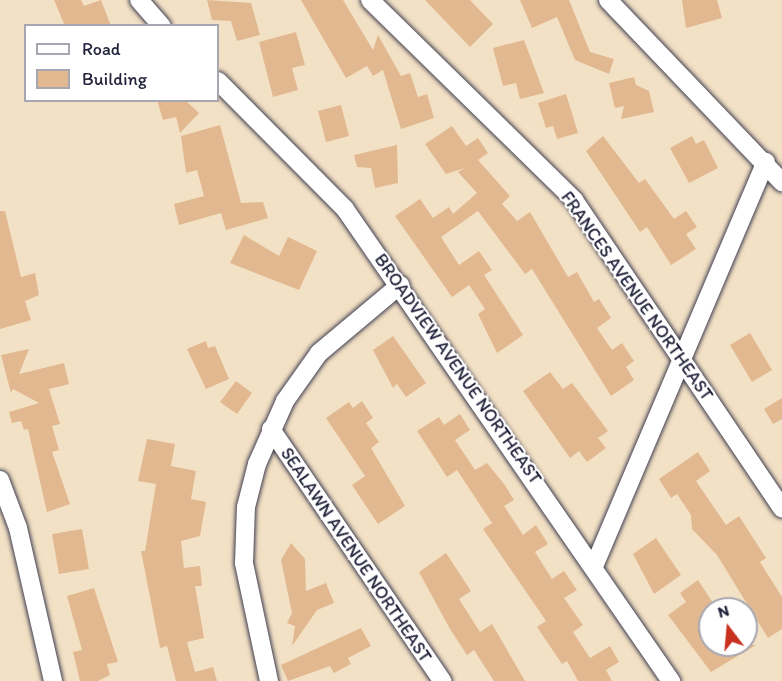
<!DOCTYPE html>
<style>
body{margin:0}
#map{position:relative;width:782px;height:681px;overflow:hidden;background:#f3e1c5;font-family:Itim,sans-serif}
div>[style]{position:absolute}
.building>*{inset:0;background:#e2b890}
.roads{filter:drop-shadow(0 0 2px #413f50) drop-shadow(0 0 2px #413f50)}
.minor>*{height:18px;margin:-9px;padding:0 9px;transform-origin:9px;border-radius:9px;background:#fff}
span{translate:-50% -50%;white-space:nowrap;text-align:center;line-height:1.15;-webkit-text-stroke:4.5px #fff;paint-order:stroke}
.street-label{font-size:18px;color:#22223b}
.legend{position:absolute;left:24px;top:24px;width:195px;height:78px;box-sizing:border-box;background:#fff;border:2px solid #a7a7b1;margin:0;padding:8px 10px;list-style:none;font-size:18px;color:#22223b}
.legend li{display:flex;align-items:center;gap:12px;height:30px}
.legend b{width:30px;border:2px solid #a7a7b1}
.north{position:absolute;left:698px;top:597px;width:60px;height:60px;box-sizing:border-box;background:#fff;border:2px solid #a7a7b1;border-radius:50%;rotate:344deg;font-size:16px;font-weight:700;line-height:24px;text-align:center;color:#22223b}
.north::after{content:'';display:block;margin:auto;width:21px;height:27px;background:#c8321e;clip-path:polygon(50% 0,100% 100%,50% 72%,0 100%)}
</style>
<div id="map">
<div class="building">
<i style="clip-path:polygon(54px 0,81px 0,84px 6px,101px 0,111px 26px,65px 26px)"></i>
<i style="clip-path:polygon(207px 0,251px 3px,260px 35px,237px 41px,231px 21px,212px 20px)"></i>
<i style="clip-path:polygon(301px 0,343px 0,373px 50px,378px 35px,401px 76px,410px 73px,418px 97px,427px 94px,434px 118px,401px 129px,383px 70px,373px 76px,367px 66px,346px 78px)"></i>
<i style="clip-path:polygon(425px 0,470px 0,493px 24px,470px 47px)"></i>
<i style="clip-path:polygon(520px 0,569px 0,590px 52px,614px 59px,609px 74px,575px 60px,557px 17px,532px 28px)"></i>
<i style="clip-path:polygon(682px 0,717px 0,722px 18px,686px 28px)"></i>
<i style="clip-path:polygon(296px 32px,305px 65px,292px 68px,298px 90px,273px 97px,259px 42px)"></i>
<i style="clip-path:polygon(524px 40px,544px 93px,520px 99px,516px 83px,503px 86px,493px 48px)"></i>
<i style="clip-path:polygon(634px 77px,636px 85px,649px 91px,654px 112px,621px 119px,624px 106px,615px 108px,609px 83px)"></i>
<i style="clip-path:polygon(566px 94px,578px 133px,557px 139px,553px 126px,546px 128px,538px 103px)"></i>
<i style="clip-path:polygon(157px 100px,185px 100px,199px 113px,180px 133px,176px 117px,163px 120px)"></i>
<i style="clip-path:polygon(341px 105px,349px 136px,326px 142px,318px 111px)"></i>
<i style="clip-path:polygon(220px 125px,241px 203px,263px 202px,268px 218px,226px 230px,221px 213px,179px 225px,174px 204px,204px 196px,197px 170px,186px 173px,181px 136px)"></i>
<i style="clip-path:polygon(452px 126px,466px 146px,478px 138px,488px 153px,478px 160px,510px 196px,502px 204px,517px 221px,530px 212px,568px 277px,577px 272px,594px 302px,599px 299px,611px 318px,597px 328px,612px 350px,622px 343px,634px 361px,626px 367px,634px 380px,611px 396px,532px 269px,525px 274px,478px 211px,441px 237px,459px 265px,479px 251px,492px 270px,484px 275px,523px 335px,497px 353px,478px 314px,485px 309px,469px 285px,452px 297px,395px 216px,420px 199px,433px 218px,449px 207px,453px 214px,477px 193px,458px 172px,465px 168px,446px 174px,425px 144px)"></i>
<i style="clip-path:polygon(603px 136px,639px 183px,645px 179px,674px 219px,686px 211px,697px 227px,686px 234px,696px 249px,671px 265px,647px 227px,640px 232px,586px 151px)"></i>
<i style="clip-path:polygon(692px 136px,696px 144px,704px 140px,718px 168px,689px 183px,670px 148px)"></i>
<i style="clip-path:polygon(397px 145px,398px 183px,375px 188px,371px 168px,357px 167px,354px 155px)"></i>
<i style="clip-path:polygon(0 211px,5px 211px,21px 277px,35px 273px,39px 295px,25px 301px,31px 320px,0 329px)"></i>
<i style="clip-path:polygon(244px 235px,279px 256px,288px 237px,317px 251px,299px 290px,230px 263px)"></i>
<i style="clip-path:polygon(750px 333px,772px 370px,752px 382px,730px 345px)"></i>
<i style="clip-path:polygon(393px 336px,426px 383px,406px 397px,397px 384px,393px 388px,373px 350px)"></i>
<i style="clip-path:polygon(206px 341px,208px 348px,215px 346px,229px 379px,206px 389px,187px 349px)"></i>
<i style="clip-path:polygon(29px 349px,19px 374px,64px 363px,69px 384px,49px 389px,60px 424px,52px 426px,59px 450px,52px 452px,70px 504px,47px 512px,28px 429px,24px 430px,21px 421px,12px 423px,9px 412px,39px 403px,13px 389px,11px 393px,1px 355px)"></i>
<i style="clip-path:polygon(550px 372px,563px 389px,572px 383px,608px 431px,598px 438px,606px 448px,587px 462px,579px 451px,570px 458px,523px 391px)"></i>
<i style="clip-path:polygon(236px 381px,252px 393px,237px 414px,220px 402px)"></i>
<i style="clip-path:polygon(782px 398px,782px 419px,773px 424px,764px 409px)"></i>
<i style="clip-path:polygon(362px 401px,373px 418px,366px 423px,379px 442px,371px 448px,405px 506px,378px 524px,352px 485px,365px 476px,326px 418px,349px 402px,353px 408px)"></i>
<i style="clip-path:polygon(460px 414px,470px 430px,455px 440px,475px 470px,487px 463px,504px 484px,514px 500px,504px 506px,523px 535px,536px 525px,548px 544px,535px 552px,552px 579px,564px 571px,577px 590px,564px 598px,583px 625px,573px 632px,590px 658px,610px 646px,619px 662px,606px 670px,612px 681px,578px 681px,567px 661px,562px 664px,537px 627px,546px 621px,483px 529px,492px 523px,457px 470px,447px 477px,417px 431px,439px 417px,444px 425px)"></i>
<i style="clip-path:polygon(147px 439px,175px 444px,171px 466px,196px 471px,191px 499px,206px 502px,200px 536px,181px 541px,184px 568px,200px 566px,202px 586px,195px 586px,204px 638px,187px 642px,195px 672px,213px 667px,217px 681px,176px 681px,167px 646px,160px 648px,141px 551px,145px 551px,156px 484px,138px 481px)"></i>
<i style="clip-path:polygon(698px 452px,710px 471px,696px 481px,726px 525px,739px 516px,766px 558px,760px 562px,782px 597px,782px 629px,768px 638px,717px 555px,692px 529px,691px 515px,677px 494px,671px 498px,659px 479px)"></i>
<i style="clip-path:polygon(82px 529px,89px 569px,59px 574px,52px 534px)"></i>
<i style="clip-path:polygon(656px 538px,681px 575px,654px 594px,633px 554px)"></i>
<i style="clip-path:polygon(291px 543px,305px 559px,306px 591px,326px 583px,334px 603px,317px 610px,292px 646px,295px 626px,287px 623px,292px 613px,281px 560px)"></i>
<i style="clip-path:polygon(446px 553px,471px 591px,459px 599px,480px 632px,492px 624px,525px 681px,494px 681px,474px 650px,467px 655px,450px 629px,419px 572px)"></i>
<i style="clip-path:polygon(698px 580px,717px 609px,710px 609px,710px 645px,756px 645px,711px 672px,668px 615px,686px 602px,680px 593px)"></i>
<i style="clip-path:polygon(94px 588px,118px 662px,107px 664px,110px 675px,98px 681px,80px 681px,73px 652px,82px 650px,67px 596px)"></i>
<i style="clip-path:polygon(361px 628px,371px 646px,348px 658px,351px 664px,334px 673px,330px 666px,288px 681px,281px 665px)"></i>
</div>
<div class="roads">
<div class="minor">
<i style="left:139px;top:0;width:35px;rotate:49deg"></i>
<i style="left:370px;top:0;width:286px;rotate:44.4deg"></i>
<i style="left:574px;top:200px;width:372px;rotate:56deg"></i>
<i style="left:608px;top:0;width:252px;rotate:46.3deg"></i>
<i style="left:218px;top:81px;width:180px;rotate:45.2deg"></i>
<i style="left:345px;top:209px;width:574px;rotate:55.37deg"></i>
<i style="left:271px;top:429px;width:305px;rotate:55.8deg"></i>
<i style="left:0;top:480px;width:51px;rotate:69.4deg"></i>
<i style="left:18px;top:528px;width:157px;rotate:77.1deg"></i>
<i style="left:595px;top:564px;width:437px;rotate:-67deg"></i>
<i style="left:269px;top:681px;width:121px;rotate:-102deg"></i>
<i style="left:244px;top:563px;width:56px;rotate:-88deg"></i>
<i style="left:246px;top:507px;width:44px;rotate:-75.7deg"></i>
<i style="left:257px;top:464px;width:69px;rotate:-66deg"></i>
<i style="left:285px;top:401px;width:59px;rotate:-54.7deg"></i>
<i style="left:319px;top:353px;width:106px;rotate:-40deg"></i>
</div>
</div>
<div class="street-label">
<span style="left:637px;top:296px;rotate:55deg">FRANCES AVENUE NORTHEAST</span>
<span style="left:458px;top:369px;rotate:55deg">BROADVIEW AVENUE NORTHEAST</span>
<span style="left:356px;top:555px;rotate:56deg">SEALAWN AVENUE NORTHEAST</span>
</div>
<ul class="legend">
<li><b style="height:8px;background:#fff"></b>Road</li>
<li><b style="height:16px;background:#e2b890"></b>Building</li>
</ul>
<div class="north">N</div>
</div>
